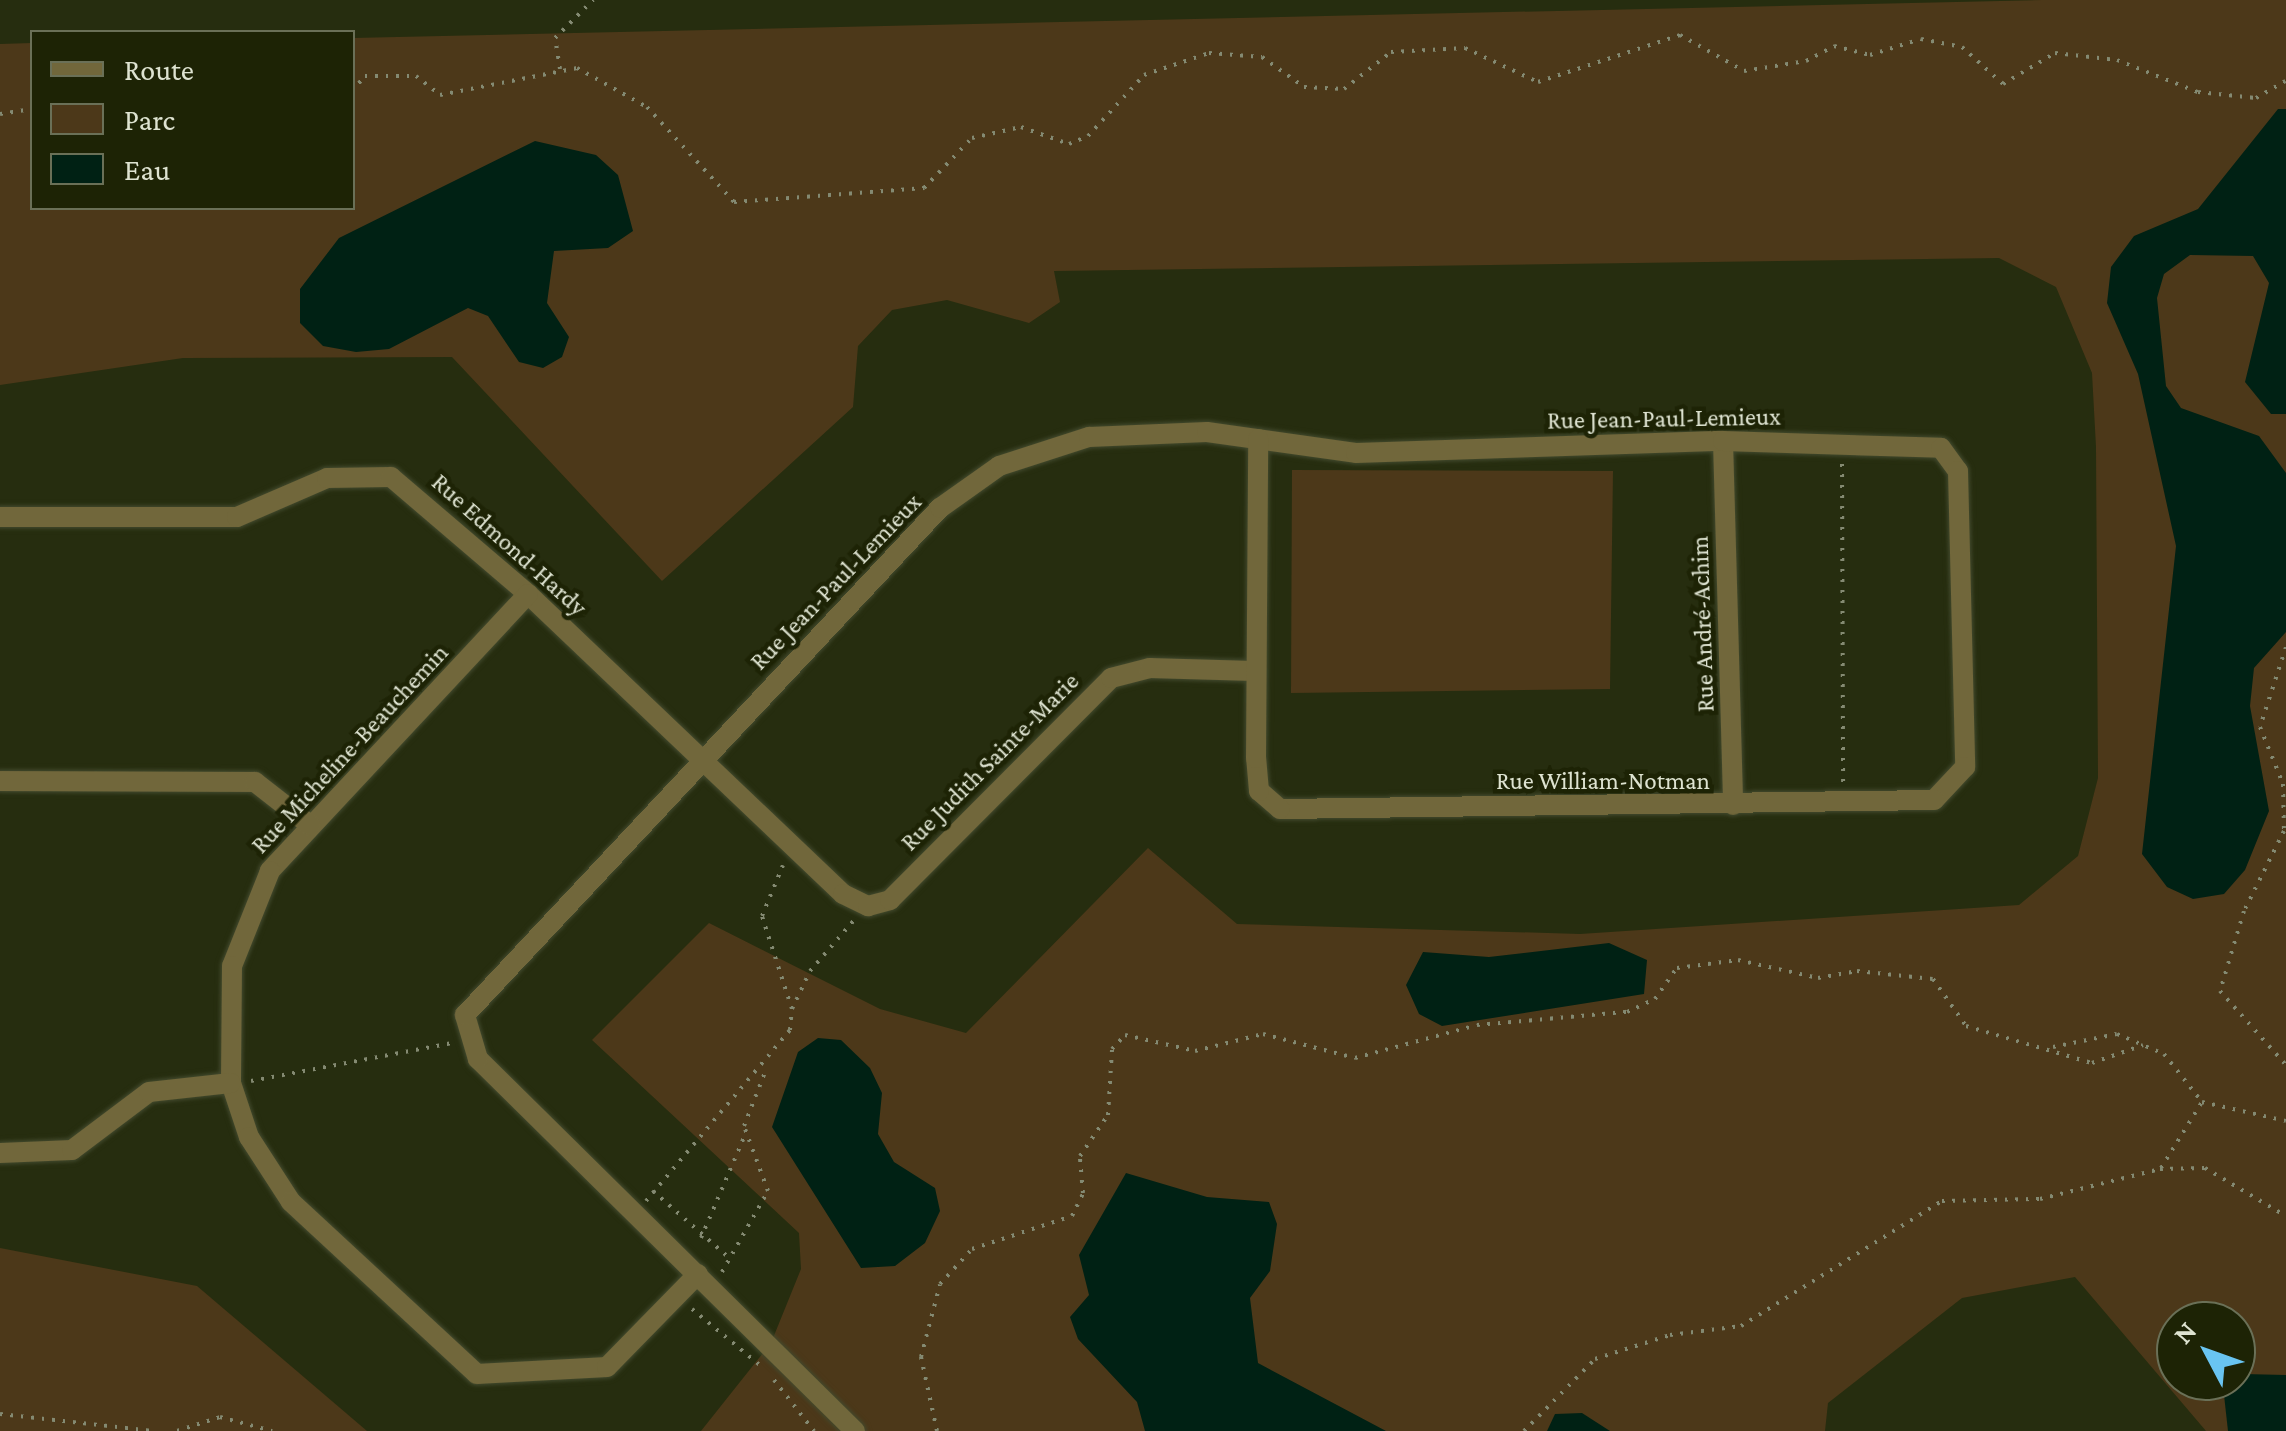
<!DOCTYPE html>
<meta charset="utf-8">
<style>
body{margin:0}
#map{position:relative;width:2286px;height:1431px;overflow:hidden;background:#262d0f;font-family:"Crimson Pro",serif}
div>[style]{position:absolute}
.green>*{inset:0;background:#4c3819}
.water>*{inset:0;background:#002114}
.path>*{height:4px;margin-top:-2px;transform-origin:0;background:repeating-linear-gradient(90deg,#848a72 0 2.5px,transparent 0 10.5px)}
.roads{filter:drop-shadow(0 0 2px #434a2e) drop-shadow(0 0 2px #434a2e)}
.minor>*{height:20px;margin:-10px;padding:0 10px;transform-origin:10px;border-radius:10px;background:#71673b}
span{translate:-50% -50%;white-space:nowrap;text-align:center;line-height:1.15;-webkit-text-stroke:9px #1d2305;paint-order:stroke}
.street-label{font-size:25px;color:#dee3d1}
.legend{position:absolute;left:30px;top:30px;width:325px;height:180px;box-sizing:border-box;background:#1d2305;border:2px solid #6a7057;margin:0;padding:12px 18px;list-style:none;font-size:30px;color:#dee3d1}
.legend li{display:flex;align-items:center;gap:20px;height:50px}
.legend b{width:50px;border:2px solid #6a7057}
.north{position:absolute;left:2156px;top:1301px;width:100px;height:100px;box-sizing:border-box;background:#1d2305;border:2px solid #6a7057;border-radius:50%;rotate:311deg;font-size:28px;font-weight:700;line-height:40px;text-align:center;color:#dee3d1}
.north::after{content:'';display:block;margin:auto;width:35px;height:45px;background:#69c4f1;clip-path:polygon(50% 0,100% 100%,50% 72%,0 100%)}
</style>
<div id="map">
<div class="green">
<i style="clip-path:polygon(evenodd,2042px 0,2286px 0,2286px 1431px,2206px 1431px,2075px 1277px,1962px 1298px,1828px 1403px,1825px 1431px,701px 1431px,771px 1343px,801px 1269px,799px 1233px,592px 1040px,709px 923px,880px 1009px,966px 1033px,1148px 848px,1237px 924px,1580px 934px,2019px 905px,2078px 856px,2098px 778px,2096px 447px,2092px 373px,2056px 287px,1999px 258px,1054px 271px,1060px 302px,1029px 323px,947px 300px,892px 310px,858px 346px,853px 407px,662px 581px,452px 357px,183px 358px,0 385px,0 44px,32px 43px,32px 208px,352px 208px,353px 38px,2042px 0,2176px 1321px,2236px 1321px,2236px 1381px,2176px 1381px,2176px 1321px)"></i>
<i style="clip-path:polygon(1292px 470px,1613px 471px,1610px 689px,1291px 693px)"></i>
<i style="clip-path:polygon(0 1248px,197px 1286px,367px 1431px,0 1431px)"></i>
</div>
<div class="water">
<i style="clip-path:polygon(2278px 109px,2286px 109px,2286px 414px,2271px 414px,2245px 382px,2269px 283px,2253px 256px,2190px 255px,2164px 274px,2157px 298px,2166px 386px,2181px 408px,2259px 436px,2286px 473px,2286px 632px,2254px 668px,2250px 706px,2269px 811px,2245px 870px,2224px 894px,2193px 899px,2167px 887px,2142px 854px,2176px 546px,2138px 374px,2107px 303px,2111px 267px,2134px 236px,2198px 209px)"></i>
<i style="clip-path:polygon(535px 141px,596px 155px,618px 175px,633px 231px,608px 248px,554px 251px,547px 303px,569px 337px,562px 357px,543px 368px,519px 362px,488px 316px,468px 308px,389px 349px,356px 352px,323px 346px,300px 323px,300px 289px,339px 238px)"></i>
<i style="clip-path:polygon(1609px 943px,1647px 960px,1644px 994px,1442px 1026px,1419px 1014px,1406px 985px,1423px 952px,1489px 957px)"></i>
<i style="clip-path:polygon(818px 1038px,841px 1040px,870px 1068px,882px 1093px,878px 1134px,894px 1162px,935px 1188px,940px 1211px,925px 1243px,895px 1266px,861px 1268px,772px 1127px,798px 1052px)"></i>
<i style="clip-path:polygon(1126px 1173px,1207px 1197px,1269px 1202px,1277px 1224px,1270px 1271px,1250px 1298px,1258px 1363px,1386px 1431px,1145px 1431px,1137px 1402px,1078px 1339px,1070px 1317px,1089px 1295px,1079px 1255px)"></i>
<i style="clip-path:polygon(2243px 1374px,2286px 1375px,2286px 1431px,2228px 1431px,2223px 1386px)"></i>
<i style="clip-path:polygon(1582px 1413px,1610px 1431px,1547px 1431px,1555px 1414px)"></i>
</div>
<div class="path">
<i style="left:560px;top:69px;width:31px;rotate:-99deg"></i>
<i style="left:555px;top:38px;width:54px;rotate:-45deg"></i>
<i style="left:352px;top:91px;width:20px;rotate:-49deg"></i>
<i style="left:365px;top:76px;width:51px"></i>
<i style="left:416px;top:76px;width:31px;rotate:38deg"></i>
<i style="left:440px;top:95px;width:140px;rotate:-11.1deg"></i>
<i style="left:577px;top:68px;width:80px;rotate:29.1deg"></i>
<i style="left:647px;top:107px;width:129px;rotate:47.5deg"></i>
<i style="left:734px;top:202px;width:191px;rotate:-4.2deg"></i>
<i style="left:924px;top:188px;width:69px;rotate:-46.2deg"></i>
<i style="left:972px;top:138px;width:50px;rotate:-12.7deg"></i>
<i style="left:1021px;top:127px;width:51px;rotate:19.5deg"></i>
<i style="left:1069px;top:144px;width:21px;rotate:-23deg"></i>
<i style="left:1088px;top:136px;width:83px;rotate:-47.4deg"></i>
<i style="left:1144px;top:75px;width:69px;rotate:-18.7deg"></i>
<i style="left:1209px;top:53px;width:53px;rotate:4.3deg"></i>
<i style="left:1262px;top:57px;width:52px;rotate:35.5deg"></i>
<i style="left:1304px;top:87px;width:40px;rotate:2.9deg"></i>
<i style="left:1344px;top:89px;width:60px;rotate:-38.2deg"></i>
<i style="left:1391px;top:52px;width:74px;rotate:-3.1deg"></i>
<i style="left:1465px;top:48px;width:81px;rotate:25deg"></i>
<i style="left:1538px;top:82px;width:150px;rotate:-18.3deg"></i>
<i style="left:1680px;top:35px;width:73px;rotate:29.4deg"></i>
<i style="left:1744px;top:71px;width:63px;rotate:-9.2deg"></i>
<i style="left:1806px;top:61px;width:32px;rotate:-28deg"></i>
<i style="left:1834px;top:46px;width:37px;rotate:14deg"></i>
<i style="left:1870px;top:55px;width:53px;rotate:-17.4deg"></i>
<i style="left:1921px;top:39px;width:42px;rotate:11deg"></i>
<i style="left:1962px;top:47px;width:55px;rotate:42.1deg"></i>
<i style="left:2003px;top:84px;width:61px;rotate:-30.8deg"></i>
<i style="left:2055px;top:53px;width:62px;rotate:6.4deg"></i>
<i style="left:2117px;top:60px;width:87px;rotate:21.6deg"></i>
<i style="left:2198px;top:92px;width:58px;rotate:5.9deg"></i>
<i style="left:2256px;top:98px;width:34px;rotate:-30deg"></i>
<i style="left:0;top:114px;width:32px;rotate:-9deg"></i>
<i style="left:1842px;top:464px;width:319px;rotate:89.8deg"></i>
<i style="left:2286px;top:647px;width:84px;rotate:108deg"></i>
<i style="left:2260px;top:727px;width:61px;rotate:68deg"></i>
<i style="left:2283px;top:784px;width:47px;rotate:88.8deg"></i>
<i style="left:2284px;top:831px;width:89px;rotate:116.6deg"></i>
<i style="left:2244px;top:911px;width:84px;rotate:106.7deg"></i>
<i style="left:2220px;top:991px;width:99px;rotate:48.3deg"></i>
<i style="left:792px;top:1009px;width:42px;rotate:-64.7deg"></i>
<i style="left:810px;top:971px;width:69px;rotate:-49.1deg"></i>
<i style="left:2053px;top:1047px;width:65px;rotate:-11.5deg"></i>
<i style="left:2117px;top:1034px;width:51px;rotate:23.1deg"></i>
<i style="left:2164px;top:1054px;width:61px;rotate:51.6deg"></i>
<i style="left:251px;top:1081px;width:206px;rotate:-10.7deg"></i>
<i style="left:2161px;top:1168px;width:78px;rotate:-58.2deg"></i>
<i style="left:2202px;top:1102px;width:86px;rotate:12.7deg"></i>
<i style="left:653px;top:1191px;width:100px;rotate:41.3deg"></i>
<i style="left:646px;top:1201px;width:224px;rotate:-49.9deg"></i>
<i style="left:790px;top:1030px;width:21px;rotate:-85deg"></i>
<i style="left:792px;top:1009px;width:98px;rotate:-107.9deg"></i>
<i style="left:762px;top:916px;width:55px;rotate:-67.6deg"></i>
<i style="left:701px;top:1238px;width:112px;rotate:-66.9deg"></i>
<i style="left:722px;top:1272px;width:93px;rotate:-60.4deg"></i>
<i style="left:768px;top:1191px;width:69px;rotate:-110.3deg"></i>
<i style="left:744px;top:1126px;width:58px;rotate:-68.7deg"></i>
<i style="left:692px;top:1309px;width:89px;rotate:39.6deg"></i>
<i style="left:774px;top:1380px;width:65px;rotate:51.9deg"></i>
<i style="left:0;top:1414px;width:156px;rotate:6.3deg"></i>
<i style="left:177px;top:1431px;width:45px;rotate:-18deg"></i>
<i style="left:220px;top:1417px;width:54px;rotate:15.1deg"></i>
<i style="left:937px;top:1431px;width:76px;rotate:-102.2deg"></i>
<i style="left:921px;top:1357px;width:75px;rotate:-75.4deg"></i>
<i style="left:940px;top:1284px;width:47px;rotate:-47.6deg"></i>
<i style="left:972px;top:1249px;width:105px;rotate:-18.3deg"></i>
<i style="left:1072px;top:1216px;width:25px;rotate:-64deg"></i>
<i style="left:1083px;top:1193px;width:37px;rotate:-95deg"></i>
<i style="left:1080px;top:1156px;width:50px;rotate:-55.7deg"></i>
<i style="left:1108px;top:1115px;width:66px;rotate:-86.5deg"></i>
<i style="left:1112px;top:1049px;width:19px;rotate:-47deg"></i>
<i style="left:1125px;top:1035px;width:72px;rotate:12.9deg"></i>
<i style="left:1195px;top:1051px;width:70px;rotate:-14deg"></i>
<i style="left:1263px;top:1034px;width:95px;rotate:14.6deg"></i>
<i style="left:1355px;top:1058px;width:126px;rotate:-15.1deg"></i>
<i style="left:1477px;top:1025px;width:151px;rotate:-5deg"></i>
<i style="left:1627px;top:1012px;width:31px;rotate:-25deg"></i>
<i style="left:1655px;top:999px;width:38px;rotate:-55deg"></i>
<i style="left:1677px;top:968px;width:62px;rotate:-7.5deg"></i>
<i style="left:1738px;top:960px;width:82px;rotate:12.7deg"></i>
<i style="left:1818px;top:978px;width:40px;rotate:-10deg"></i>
<i style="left:1857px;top:971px;width:76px;rotate:6deg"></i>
<i style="left:1933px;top:979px;width:57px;rotate:54.9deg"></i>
<i style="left:1966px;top:1026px;width:131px;rotate:16.4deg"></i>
<i style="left:2092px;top:1063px;width:54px;rotate:-19.4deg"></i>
<i style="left:1524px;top:1431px;width:101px;rotate:-45.4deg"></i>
<i style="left:1595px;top:1359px;width:79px;rotate:-17.7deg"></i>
<i style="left:1670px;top:1335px;width:72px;rotate:-7.2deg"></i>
<i style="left:1741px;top:1326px;width:237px;rotate:-31.9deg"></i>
<i style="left:1942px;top:1201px;width:98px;rotate:-1.2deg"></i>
<i style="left:2040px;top:1199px;width:124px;rotate:-14deg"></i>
<i style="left:2160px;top:1169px;width:45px;rotate:-1.3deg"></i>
<i style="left:2205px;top:1168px;width:94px;rotate:30.7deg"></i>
</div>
<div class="roads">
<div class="minor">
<i style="left:1723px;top:441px;width:364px;rotate:88.4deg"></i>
<i style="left:0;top:517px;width:237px"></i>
<i style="left:237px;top:517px;width:98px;rotate:-23.4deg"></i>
<i style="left:327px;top:478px;width:64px;rotate:-0.9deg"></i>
<i style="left:391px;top:477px;width:180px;rotate:40.5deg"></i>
<i style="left:528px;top:594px;width:435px;rotate:43.6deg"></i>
<i style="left:843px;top:894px;width:28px;rotate:26deg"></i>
<i style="left:868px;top:906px;width:23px;rotate:-15deg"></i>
<i style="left:890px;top:900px;width:313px;rotate:-45.1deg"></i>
<i style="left:1111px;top:678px;width:40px;rotate:-14.4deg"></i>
<i style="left:1150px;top:668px;width:103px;rotate:1.7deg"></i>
<i style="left:528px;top:594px;width:379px;rotate:133deg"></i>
<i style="left:270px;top:871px;width:102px;rotate:111.8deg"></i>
<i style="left:232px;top:966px;width:117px;rotate:90.5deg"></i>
<i style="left:231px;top:1083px;width:57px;rotate:71.6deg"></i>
<i style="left:249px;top:1137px;width:77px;rotate:57.1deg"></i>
<i style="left:291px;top:1202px;width:253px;rotate:42.8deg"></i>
<i style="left:477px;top:1374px;width:130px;rotate:-3.1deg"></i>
<i style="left:607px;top:1367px;width:130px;rotate:-45.6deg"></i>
<i style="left:0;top:781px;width:255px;rotate:0.2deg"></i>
<i style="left:255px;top:782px;width:70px;rotate:38deg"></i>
<i style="left:0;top:1153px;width:72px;rotate:-2.4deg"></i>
<i style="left:72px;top:1150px;width:96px;rotate:-37deg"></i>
<i style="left:149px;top:1092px;width:82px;rotate:-6.3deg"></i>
<i style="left:855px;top:1431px;width:530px;rotate:-135.38deg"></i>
<i style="left:478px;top:1059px;width:46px;rotate:-106.5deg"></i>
<i style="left:465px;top:1015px;width:695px;rotate:-46.87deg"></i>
<i style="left:940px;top:508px;width:72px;rotate:-35.4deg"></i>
<i style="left:999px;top:466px;width:95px;rotate:-17.9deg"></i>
<i style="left:1089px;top:437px;width:118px;rotate:-2.4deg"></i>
<i style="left:1207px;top:432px;width:150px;rotate:8deg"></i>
<i style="left:1356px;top:453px;width:367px;rotate:-1.9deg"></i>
<i style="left:1723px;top:441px;width:218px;rotate:1.8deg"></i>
<i style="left:1941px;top:448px;width:29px;rotate:54deg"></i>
<i style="left:1958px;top:471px;width:296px;rotate:88.6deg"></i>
<i style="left:1965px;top:767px;width:45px;rotate:133.2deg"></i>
<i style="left:1934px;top:800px;width:654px;rotate:179.21deg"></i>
<i style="left:1280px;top:809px;width:28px;rotate:-139deg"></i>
<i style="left:1259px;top:791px;width:33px;rotate:-95deg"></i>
<i style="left:1256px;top:758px;width:319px;rotate:-89.6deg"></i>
</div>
</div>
<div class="street-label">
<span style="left:1664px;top:419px;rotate:-1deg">Rue Jean-Paul-Lemieux</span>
<span style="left:509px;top:545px;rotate:42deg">Rue Edmond-Hardy</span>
<span style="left:836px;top:582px;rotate:-46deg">Rue Jean-Paul-Lemieux</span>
<span style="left:1703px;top:624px;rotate:-92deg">Rue André-Achim</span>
<span style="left:350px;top:749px;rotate:-47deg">Rue Micheline-Beauchemin</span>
<span style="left:990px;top:762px;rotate:-45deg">Rue Judith Sainte-Marie</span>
<span style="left:1603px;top:781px">Rue William-Notman</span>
</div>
<ul class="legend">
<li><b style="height:12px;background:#71673b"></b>Route</li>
<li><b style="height:28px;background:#4c3819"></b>Parc</li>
<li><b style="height:28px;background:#002114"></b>Eau</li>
</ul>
<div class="north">N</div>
</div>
